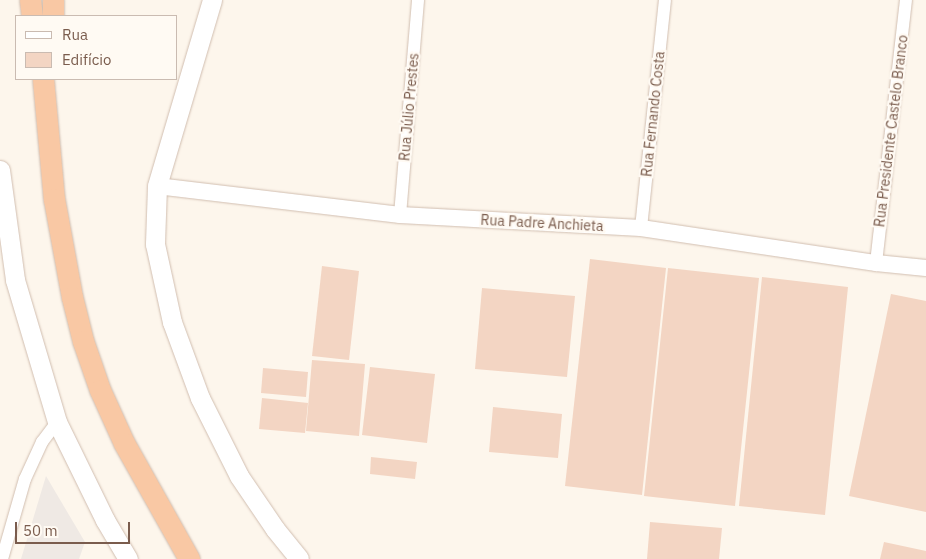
<!DOCTYPE html>
<meta charset="utf-8">
<style>
body{margin:0}
#map{position:relative;width:926px;height:559px;overflow:hidden;background:#fdf6ec;font-family:"IBM Plex Sans",sans-serif}
div>[style]{position:absolute}
.industrial>*{inset:0;background:#efe9e4}
.building>*{inset:0;background:#f3d5c3}
.roads{filter:drop-shadow(0 0 1px #d1beb0) drop-shadow(0 0 1px #d1beb0)}
.minor>*{height:12px;margin:-6px;padding:0 6px;transform-origin:6px;border-radius:6px;background:#fff}
.tertiary>*{height:16px;margin:-8px;padding:0 8px;transform-origin:8px;border-radius:8px;background:#fff}
.secondary>*{height:19px;margin:-9.5px;padding:0 9.5px;transform-origin:9.5px;border-radius:9.5px;background:#fff}
.trunk>*{height:21px;margin:-10.5px;padding:0 10.5px;transform-origin:10.5px;border-radius:10.5px;background:#f9c8a4}
span{translate:-50% -50%;white-space:nowrap;text-align:center;line-height:1.15;-webkit-text-stroke:4.5px #fffaf3;paint-order:stroke}
.street-label{font-size:14px;color:#7a5c4d}
.legend{position:absolute;left:15px;top:15px;width:162px;height:65px;box-sizing:border-box;background:#fffaf3;border:1px solid #cabbb1;margin:0;padding:6px 9px;list-style:none;font-size:15px;color:#7a5c4d}
.legend li{display:flex;align-items:center;gap:10px;height:25px}
.legend b{width:25px;border:1px solid #cabbb1}
.scale{position:absolute;left:15px;top:522px;width:115px;height:22px;box-sizing:border-box;border:2px solid #7a5c4d;border-top:0;padding-left:6px;font-size:15px;line-height:18px;white-space:nowrap;color:#7a5c4d;-webkit-text-stroke:4px #fffaf3;paint-order:stroke}
</style>
<div id="map">
<div class="industrial">
<i style="clip-path:polygon(46px 476px,85px 542px,79px 559px,21px 559px)"></i>
</div>
<div class="building">
<i style="clip-path:polygon(590px 259px,666px 268px,642px 495px,565px 486px)"></i>
<i style="clip-path:polygon(322px 266px,359px 271px,349px 360px,312px 356px)"></i>
<i style="clip-path:polygon(668px 268px,759px 278px,735px 506px,644px 496px)"></i>
<i style="clip-path:polygon(762px 277px,848px 287px,825px 515px,739px 506px)"></i>
<i style="clip-path:polygon(482px 288px,575px 296px,567px 377px,475px 369px)"></i>
<i style="clip-path:polygon(891px 294px,926px 301px,926px 512px,849px 496px)"></i>
<i style="clip-path:polygon(312px 360px,365px 364px,359px 436px,306px 431px)"></i>
<i style="clip-path:polygon(370px 367px,435px 374px,427px 443px,362px 435px)"></i>
<i style="clip-path:polygon(263px 368px,308px 372px,306px 397px,261px 393px)"></i>
<i style="clip-path:polygon(262px 398px,308px 403px,305px 433px,259px 429px)"></i>
<i style="clip-path:polygon(493px 407px,562px 414px,558px 458px,489px 452px)"></i>
<i style="clip-path:polygon(371px 457px,417px 462px,415px 479px,370px 474px)"></i>
<i style="clip-path:polygon(650px 522px,722px 528px,719px 559px,647px 559px)"></i>
<i style="clip-path:polygon(884px 542px,926px 551px,926px 559px,880px 559px)"></i>
</div>
<div class="roads">
<div class="minor">
<i style="left:400px;top:215px;width:216px;rotate:-85.2deg"></i>
<i style="left:641px;top:228px;width:229px;rotate:-84deg"></i>
<i style="left:876px;top:263px;width:265px;rotate:-83.5deg"></i>
<i style="left:2px;top:559px;width:83px;rotate:-74deg"></i>
<i style="left:25px;top:479px;width:41px;rotate:-65.3deg"></i>
<i style="left:42px;top:442px;width:25px;rotate:-53deg"></i>
</div>
<div class="tertiary">
<i style="left:157px;top:186px;width:245px;rotate:6.8deg"></i>
<i style="left:400px;top:215px;width:241px;rotate:3.1deg"></i>
<i style="left:641px;top:228px;width:238px;rotate:8.5deg"></i>
<i style="left:876px;top:263px;width:50px;rotate:5.7deg"></i>
</div>
<div class="secondary">
<i style="left:212px;top:0;width:194px;rotate:106.5deg"></i>
<i style="left:157px;top:186px;width:58px;rotate:92deg"></i>
<i style="left:155px;top:244px;width:80px;rotate:77.7deg"></i>
<i style="left:172px;top:322px;width:81px;rotate:69.8deg"></i>
<i style="left:200px;top:398px;width:87px;rotate:63.4deg"></i>
<i style="left:239px;top:476px;width:64px;rotate:55.8deg"></i>
<i style="left:275px;top:529px;width:38px;rotate:51deg"></i>
<i style="left:0;top:170px;width:111px;rotate:82.2deg"></i>
<i style="left:15px;top:280px;width:148px;rotate:73.5deg"></i>
<i style="left:57px;top:422px;width:109px;rotate:63.9deg"></i>
<i style="left:105px;top:520px;width:45px;rotate:59.5deg"></i>
</div>
<div class="trunk">
<i style="left:30px;top:0;width:16px;rotate:83deg"></i>
<i style="left:53px;top:16px;width:16px;rotate:-90deg"></i>
<i style="left:43px;top:79px;width:121px;rotate:84.8deg"></i>
<i style="left:54px;top:199px;width:100px;rotate:79.6deg"></i>
<i style="left:72px;top:297px;width:45px;rotate:76deg"></i>
<i style="left:83px;top:341px;width:52px;rotate:70.9deg"></i>
<i style="left:100px;top:390px;width:58px;rotate:65.6deg"></i>
<i style="left:124px;top:443px;width:133px;rotate:60.7deg"></i>
</div>
</div>
<div class="street-label">
<span style="left:409px;top:107px;rotate:-85deg">Rua Júlio Prestes</span>
<span style="left:653px;top:114px;rotate:-84deg">Rua Fernando Costa</span>
<span style="left:891px;top:131px;rotate:-83deg">Rua Presidente Castelo Branco</span>
<span style="left:542px;top:223px;rotate:3deg">Rua Padre Anchieta</span>
</div>
<ul class="legend">
<li><b style="height:6px;background:#fff"></b>Rua</li>
<li><b style="height:14px;background:#f3d5c3"></b>Edifício</li>
</ul>
<div class="scale">50 m</div>
</div>
